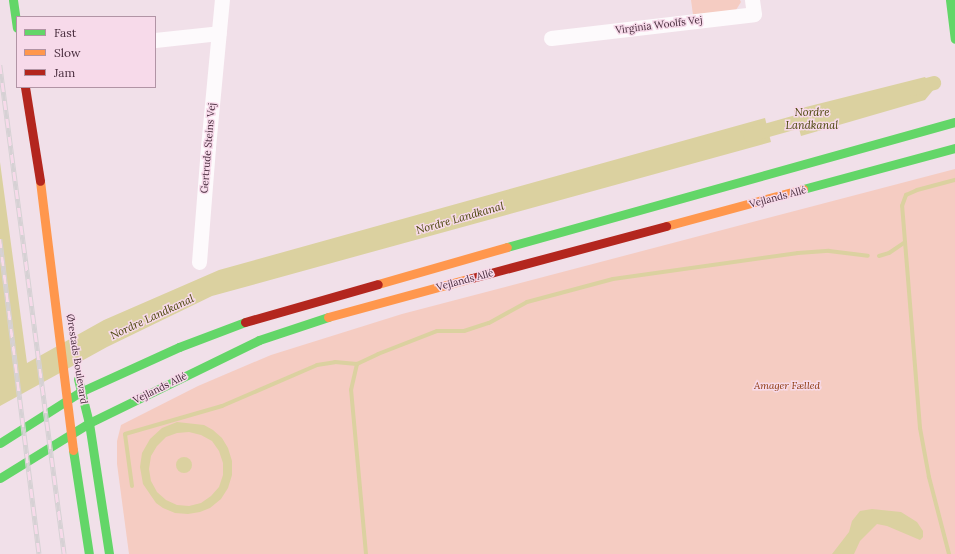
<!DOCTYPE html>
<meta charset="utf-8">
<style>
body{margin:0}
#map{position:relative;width:955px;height:554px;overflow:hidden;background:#f1e0e9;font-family:Lora,serif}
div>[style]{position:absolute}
.green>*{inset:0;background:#f5ccc2}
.water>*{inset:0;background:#dbd1a0}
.round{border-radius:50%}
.stream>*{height:4px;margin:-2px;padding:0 2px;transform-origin:2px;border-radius:2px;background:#dbd1a0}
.canal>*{height:14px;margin:-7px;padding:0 7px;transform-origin:7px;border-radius:7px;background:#dbd1a0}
.street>*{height:15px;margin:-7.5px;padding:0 7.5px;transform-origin:7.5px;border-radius:7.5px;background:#fdfafc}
.fast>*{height:9px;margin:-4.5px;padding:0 4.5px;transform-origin:4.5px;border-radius:4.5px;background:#63d668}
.slow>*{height:9px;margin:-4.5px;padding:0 4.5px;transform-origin:4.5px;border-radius:4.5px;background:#ff974d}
.jam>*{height:9px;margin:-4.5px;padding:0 4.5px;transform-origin:4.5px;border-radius:4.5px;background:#b3261e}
.rail>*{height:4.5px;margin-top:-2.25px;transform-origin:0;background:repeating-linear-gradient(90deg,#f7daea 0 9px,#d6d1d4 0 18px);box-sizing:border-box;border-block:1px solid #d6d1d4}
span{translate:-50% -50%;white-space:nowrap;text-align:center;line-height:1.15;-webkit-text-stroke:3px #f7daea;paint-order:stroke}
.street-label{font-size:10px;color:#482c3d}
.park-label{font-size:10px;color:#8d390e;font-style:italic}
.water-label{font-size:11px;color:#4b450a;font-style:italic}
.legend{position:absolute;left:16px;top:16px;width:140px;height:72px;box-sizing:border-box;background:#f7daea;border:1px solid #b194a5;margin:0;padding:5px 7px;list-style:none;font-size:12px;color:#482c3d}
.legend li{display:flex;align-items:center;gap:8px;height:20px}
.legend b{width:20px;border:1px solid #b194a5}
</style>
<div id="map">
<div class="green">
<i style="clip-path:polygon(691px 0,740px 0,741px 2px,736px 10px,693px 15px)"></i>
<i style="clip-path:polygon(955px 169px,955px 554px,129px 554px,117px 464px,117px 441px,121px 425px,198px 386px,271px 355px,402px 314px)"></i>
</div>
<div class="water">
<i style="clip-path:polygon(925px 77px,934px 89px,925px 100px,801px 136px,794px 110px)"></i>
<i style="clip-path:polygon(765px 118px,771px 142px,212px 296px,107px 347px,0 406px,0 162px,27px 363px,104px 320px,219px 270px)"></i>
<i style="clip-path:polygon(evenodd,177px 422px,204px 425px,213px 430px,222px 438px,228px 448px,232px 461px,232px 475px,228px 488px,221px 499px,210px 508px,200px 512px,188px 514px,175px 513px,163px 508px,156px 503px,143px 484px,140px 467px,142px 453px,150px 439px,162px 428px,177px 422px,189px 432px,201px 435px,212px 441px,219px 451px,223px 463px,223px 475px,219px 487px,211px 496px,201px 503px,189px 506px,177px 505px,166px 500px,157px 492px,151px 481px,149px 469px,151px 456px,157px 446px,166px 437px,177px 433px,189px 432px)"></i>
<i class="round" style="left:176px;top:457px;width:16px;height:16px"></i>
<i style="clip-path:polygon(872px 509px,901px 512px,917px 522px,923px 531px,923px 537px,920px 540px,887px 526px,877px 524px,860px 541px,854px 554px,832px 554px,849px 532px,852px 521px,860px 511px)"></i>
</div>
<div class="stream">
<i style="left:879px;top:256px;width:10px;rotate:-17deg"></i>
<i style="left:889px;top:253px;width:18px;rotate:-34deg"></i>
<i style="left:132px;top:486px;width:52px;rotate:-97.7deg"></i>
<i style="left:125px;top:434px;width:101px;rotate:-16.1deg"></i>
<i style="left:222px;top:406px;width:103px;rotate:-23.3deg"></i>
<i style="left:317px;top:365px;width:18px;rotate:-9deg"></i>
<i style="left:335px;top:362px;width:22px;rotate:5deg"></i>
<i style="left:366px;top:554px;width:165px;rotate:-95.2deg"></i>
<i style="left:351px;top:390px;width:27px;rotate:-77deg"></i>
<i style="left:357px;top:364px;width:23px;rotate:-25deg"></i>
<i style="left:378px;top:354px;width:63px;rotate:-21.3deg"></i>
<i style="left:437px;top:331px;width:27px"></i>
<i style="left:464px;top:331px;width:26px;rotate:-18deg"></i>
<i style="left:489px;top:323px;width:43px;rotate:-28.9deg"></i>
<i style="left:527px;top:302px;width:89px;rotate:-15deg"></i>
<i style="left:613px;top:279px;width:187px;rotate:-8deg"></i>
<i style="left:798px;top:253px;width:31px;rotate:-4deg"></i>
<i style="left:829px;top:251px;width:39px;rotate:7deg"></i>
<i style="left:949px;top:554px;width:80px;rotate:-104.6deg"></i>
<i style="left:929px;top:477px;width:50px;rotate:-100.4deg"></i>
<i style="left:920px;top:428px;width:223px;rotate:-94.6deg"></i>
<i style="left:902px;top:206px;width:12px;rotate:-70deg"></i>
<i style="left:906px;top:195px;width:12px;rotate:-24deg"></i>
<i style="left:917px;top:190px;width:39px;rotate:-15deg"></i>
</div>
<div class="canal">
<i style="left:912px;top:89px;width:23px;rotate:-15deg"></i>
<i style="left:750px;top:135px;width:67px;rotate:-15.5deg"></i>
</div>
<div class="street">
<i style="left:551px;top:38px;width:204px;rotate:-6.7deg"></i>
<i style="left:754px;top:14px;width:14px;rotate:-98deg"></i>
<i style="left:155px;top:40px;width:64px;rotate:-6.2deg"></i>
<i style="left:199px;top:262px;width:115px;rotate:-85.5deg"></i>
<i style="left:208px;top:147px;width:148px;rotate:-84.6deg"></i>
</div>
<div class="fast">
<i style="left:13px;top:0;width:28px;rotate:82deg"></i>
<i style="left:950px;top:0;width:39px;rotate:83deg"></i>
<i style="left:803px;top:189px;width:157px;rotate:-15.1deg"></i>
<i style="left:507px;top:247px;width:465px;rotate:-15.6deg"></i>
<i style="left:78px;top:379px;width:45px;rotate:76deg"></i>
<i style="left:89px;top:423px;width:133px;rotate:81.3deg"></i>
<i style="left:0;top:443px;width:95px;rotate:-32.5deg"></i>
<i style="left:80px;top:392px;width:109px;rotate:-24.4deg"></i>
<i style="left:179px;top:347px;width:71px;rotate:-20.7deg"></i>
<i style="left:73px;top:450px;width:105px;rotate:81.3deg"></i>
<i style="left:0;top:478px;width:105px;rotate:-31.7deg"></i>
<i style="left:89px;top:423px;width:189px;rotate:-26deg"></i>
<i style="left:259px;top:340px;width:73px;rotate:-18.4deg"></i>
</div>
<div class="slow">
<i style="left:40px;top:181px;width:271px;rotate:83deg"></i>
<i style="left:666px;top:226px;width:142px;rotate:-15.1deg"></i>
<i style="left:378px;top:284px;width:134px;rotate:-16deg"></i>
<i style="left:328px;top:317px;width:149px;rotate:-15.2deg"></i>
</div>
<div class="jam">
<i style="left:25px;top:87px;width:95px;rotate:80.9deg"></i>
<i style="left:472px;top:278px;width:201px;rotate:-15deg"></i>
<i style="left:245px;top:322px;width:138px;rotate:-15.9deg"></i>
</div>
<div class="rail">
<i style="left:0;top:65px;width:493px;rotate:82.5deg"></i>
<i style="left:0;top:239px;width:317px;rotate:82.9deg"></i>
</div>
<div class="street-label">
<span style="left:659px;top:25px;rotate:-7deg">Virginia Woolfs Vej</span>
<span style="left:208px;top:148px;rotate:-85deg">Gertrude Steins Vej</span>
<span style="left:778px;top:197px;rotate:-15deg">Vejlands Allé</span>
<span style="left:465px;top:280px;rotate:-15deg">Vejlands Allé</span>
<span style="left:77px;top:359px;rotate:81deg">Ørestads Boulevard</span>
<span style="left:160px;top:388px;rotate:-26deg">Vejlands Allé</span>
</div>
<div class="park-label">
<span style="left:787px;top:386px">Amager Fælled</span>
</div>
<div class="water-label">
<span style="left:812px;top:119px">Nordre<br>Landkanal</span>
<span style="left:460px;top:218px;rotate:-16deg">Nordre Landkanal</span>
<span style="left:152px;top:317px;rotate:-25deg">Nordre Landkanal</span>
</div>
<ul class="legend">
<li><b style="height:5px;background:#63d668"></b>Fast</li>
<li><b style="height:5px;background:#ff974d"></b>Slow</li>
<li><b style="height:5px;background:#b3261e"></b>Jam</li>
</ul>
</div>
